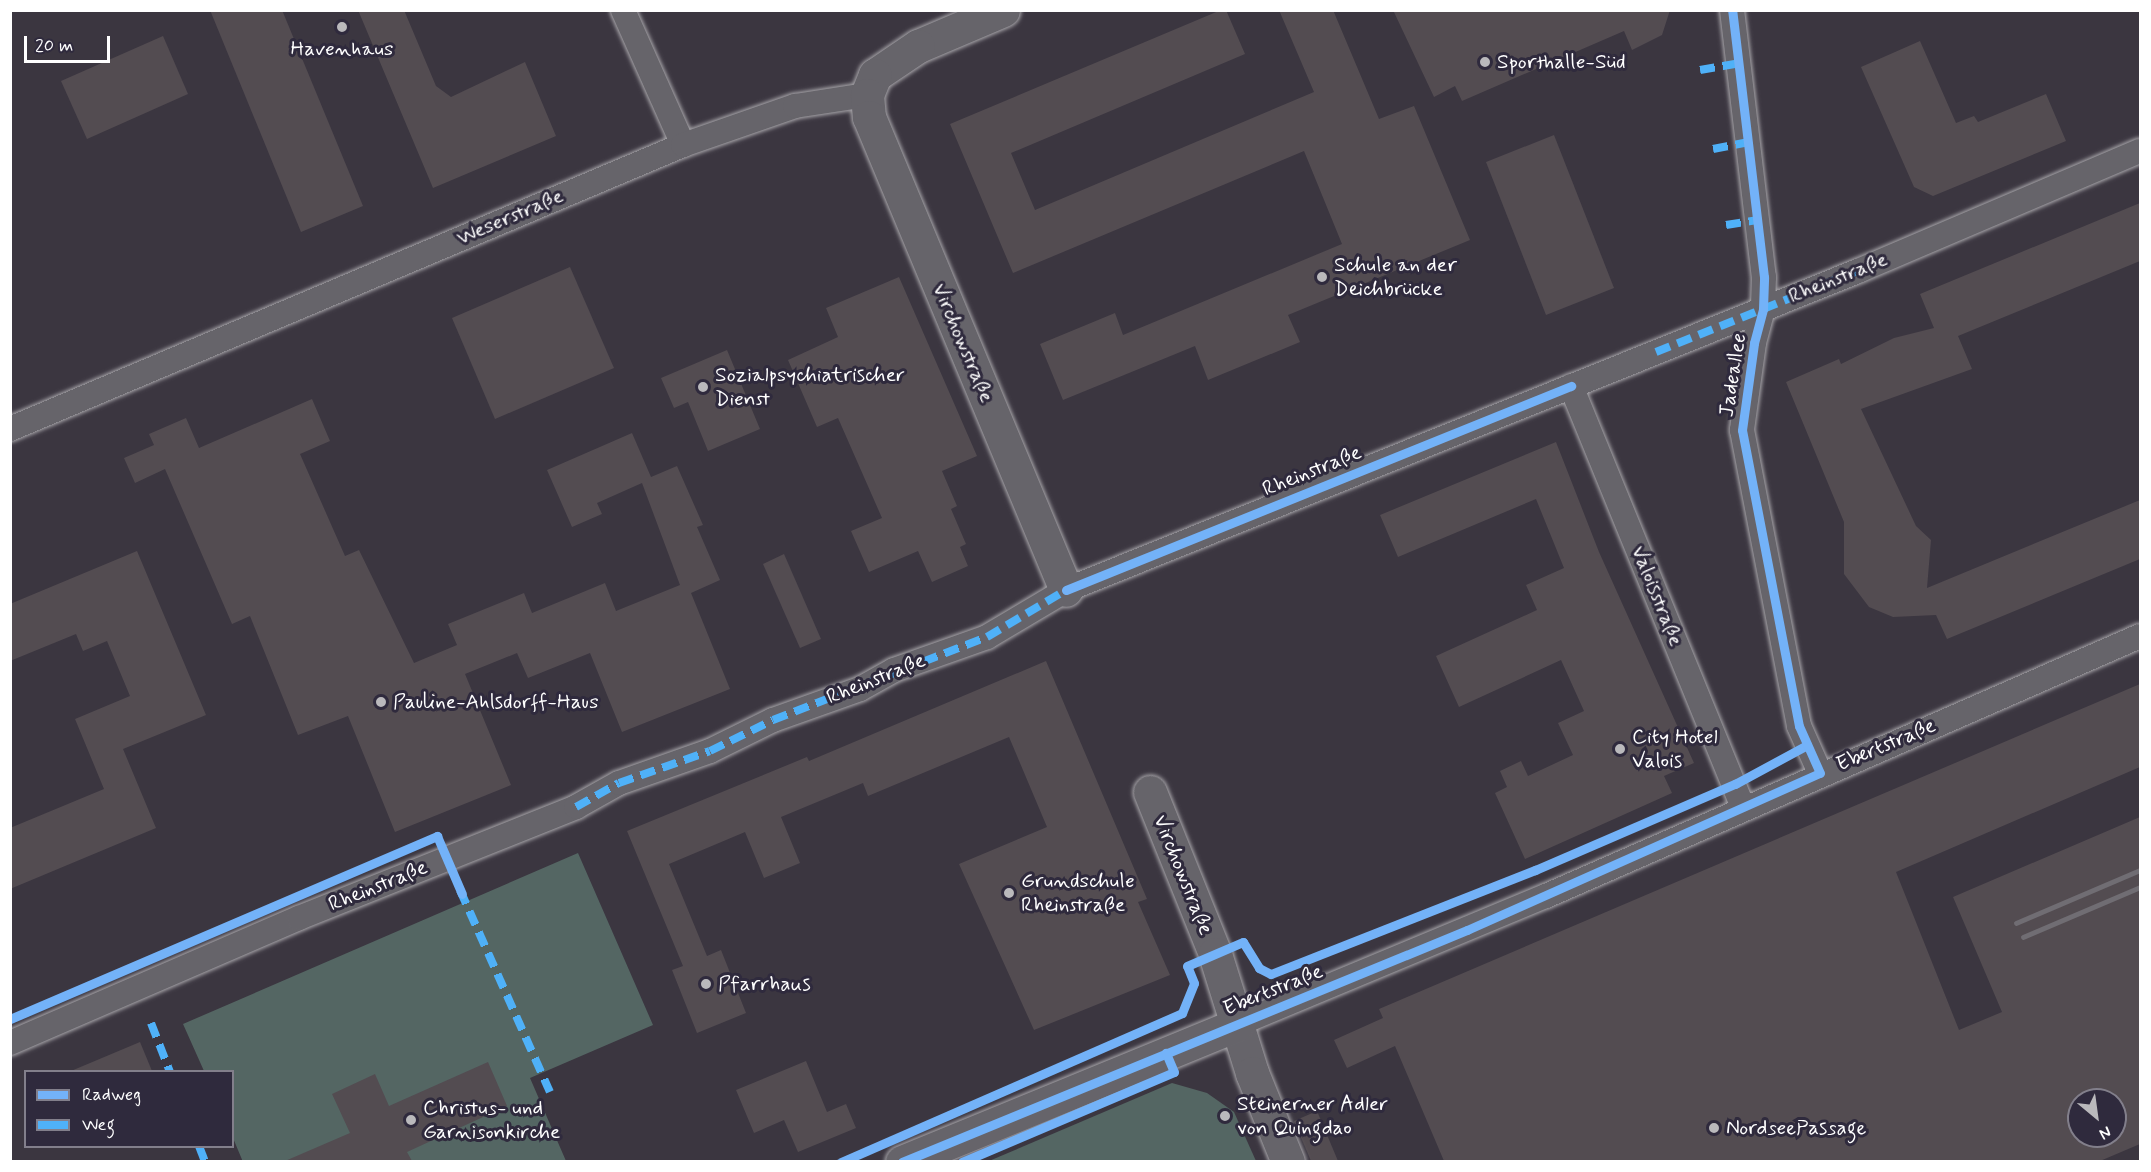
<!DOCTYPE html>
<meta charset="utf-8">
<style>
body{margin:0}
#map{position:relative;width:2151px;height:1172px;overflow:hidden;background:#3b3640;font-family:Mynerve,sans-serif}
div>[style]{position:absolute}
.green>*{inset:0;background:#546663}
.building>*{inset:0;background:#534c51}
.roads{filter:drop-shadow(0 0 2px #a7a5a9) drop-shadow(0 0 2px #a7a5a9)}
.street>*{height:24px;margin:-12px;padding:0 12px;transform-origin:12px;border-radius:12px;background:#66646a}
.secondary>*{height:33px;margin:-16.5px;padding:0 16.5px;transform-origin:16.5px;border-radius:16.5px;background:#66646a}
.rail>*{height:4.5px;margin:-2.25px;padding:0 2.25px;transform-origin:2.25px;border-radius:2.25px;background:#706d73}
.quiet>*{height:8px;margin-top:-4px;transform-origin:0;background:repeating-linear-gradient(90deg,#4fb1f8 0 15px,transparent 0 23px)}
.cycleway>*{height:9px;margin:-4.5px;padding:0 4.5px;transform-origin:4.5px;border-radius:4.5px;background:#73b2f8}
.dots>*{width:16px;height:16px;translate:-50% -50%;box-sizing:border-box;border:3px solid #2f2a3d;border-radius:50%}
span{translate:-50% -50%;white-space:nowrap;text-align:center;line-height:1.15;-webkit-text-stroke:6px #2f2a3d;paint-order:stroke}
.poi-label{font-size:21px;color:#fff}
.left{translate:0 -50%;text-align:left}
.street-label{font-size:21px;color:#fff}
.frame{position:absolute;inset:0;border:12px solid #fff;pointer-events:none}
.legend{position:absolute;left:24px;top:1070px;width:210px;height:78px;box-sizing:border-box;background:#2f2a3d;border:2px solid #827f8b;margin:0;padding:8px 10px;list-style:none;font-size:18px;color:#fff}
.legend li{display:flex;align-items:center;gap:12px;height:30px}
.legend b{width:30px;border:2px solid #827f8b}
.north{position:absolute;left:2067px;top:1088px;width:60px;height:60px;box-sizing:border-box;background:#2f2a3d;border:2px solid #827f8b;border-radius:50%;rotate:151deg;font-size:16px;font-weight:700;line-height:24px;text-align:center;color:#fff}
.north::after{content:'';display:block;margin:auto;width:21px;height:27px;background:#bab9bc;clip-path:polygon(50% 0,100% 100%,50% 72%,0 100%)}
.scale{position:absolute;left:24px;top:36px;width:86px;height:27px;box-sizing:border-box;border:3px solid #fff;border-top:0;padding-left:8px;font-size:18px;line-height:21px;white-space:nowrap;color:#fff;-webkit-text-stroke:4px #2f2a3d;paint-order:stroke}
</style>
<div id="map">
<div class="green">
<i style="clip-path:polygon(578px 853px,653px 1025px,530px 1078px,566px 1161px,243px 1162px,233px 1138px,232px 1072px,204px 1071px,183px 1024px)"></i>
<i style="clip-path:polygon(1172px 1083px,1207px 1093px,1234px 1112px,1256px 1161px,989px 1161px)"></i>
</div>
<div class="building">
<i style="clip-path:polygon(210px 10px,282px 10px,363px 206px,301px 232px)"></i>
<i style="clip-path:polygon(358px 10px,404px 10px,436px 86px,451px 97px,525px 62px,556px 136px,433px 188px)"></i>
<i style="clip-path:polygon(1221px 10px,1226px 10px,1245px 54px,1011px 153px,1035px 210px,1314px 92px,1279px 10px,1333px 10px,1379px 119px,1414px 106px,1470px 240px,1288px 315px,1300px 342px,1208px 380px,1195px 346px,1063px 400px,1040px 344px,1115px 313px,1123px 335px,1342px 244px,1304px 151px,1013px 273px,950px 124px)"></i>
<i style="clip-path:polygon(1393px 10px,1670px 10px,1662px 35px,1632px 50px,1624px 31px,1462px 101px,1455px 86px,1434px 97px)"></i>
<i style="clip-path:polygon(163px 36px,188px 94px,87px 139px,61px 81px)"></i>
<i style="clip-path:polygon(1920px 41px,1956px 123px,1974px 116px,1978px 122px,2046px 94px,2066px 141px,1933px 196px,1914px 187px,1861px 67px)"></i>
<i style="clip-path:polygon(1554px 135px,1614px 288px,1546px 315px,1486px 162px)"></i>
<i style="clip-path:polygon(2140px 203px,2140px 261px,1958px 336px,1972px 369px,1861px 409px,1916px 526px,1931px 540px,1927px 588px,2140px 500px,2140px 559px,1947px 639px,1936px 615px,1893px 617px,1869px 607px,1844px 574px,1844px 522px,1786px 382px,1839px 359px,1841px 364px,1894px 338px,1934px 328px,1920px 294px)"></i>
<i style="clip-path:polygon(570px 267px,614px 368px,495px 419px,452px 318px)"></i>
<i style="clip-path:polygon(899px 277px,977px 456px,942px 471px,957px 506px,951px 509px,966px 544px,960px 547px,968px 566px,932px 582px,918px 551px,869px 572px,851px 531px,882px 518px,838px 418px,817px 427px,788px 360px,838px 337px,826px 308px)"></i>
<i style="clip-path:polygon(727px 350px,760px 429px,708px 451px,688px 402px,674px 408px,661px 378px)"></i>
<i style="clip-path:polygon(312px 399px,330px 441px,300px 454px,345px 556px,359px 550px,414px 663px,457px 645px,448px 624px,524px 593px,532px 613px,605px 583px,616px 611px,680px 585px,642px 483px,597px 503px,602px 514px,572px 527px,547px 470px,632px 433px,651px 477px,677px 466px,703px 525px,697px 527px,720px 580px,691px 593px,730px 689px,622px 732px,590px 653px,528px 678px,517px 653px,465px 674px,511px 785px,395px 832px,348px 716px,298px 735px,250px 616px,232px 624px,165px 469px,135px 483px,124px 458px,154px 445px,149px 434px,186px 418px,199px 448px)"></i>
<i style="clip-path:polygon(1556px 442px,1599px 552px,1694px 763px,1664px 776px,1672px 793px,1525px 859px,1495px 793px,1507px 787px,1500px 771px,1521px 761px,1528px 776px,1573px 755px,1558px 723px,1584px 711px,1561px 660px,1459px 707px,1436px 656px,1537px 610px,1526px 585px,1564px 568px,1536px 499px,1398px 557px,1380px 515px)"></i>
<i style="clip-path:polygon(137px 551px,206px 715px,123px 749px,156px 828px,10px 889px,10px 828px,104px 789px,75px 719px,130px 696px,107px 641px,83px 651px,76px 634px,10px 661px,10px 604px)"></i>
<i style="clip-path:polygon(784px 554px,821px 639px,800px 648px,763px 564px)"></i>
<i style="clip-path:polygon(1046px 661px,1147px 899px,1138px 902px,1170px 975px,1034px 1030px,959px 864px,1047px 827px,1009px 737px,868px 796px,863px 783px,781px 817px,800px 863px,764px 878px,745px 832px,669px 864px,707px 956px,721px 950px,746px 1013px,697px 1033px,672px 970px,683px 966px,627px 831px,807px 757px,809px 761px)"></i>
<i style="clip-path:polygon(evenodd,2140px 684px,2140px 767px,1896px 872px,1959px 1030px,2002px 1012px,1953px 897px,2140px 817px,2140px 1144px,2100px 1161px,1444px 1161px,1395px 1046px,1347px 1068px,1334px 1040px,1383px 1018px,1379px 1009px,2140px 684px,2079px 1100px,2115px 1100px,2115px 1136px,2079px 1136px,2079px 1100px)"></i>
<i style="clip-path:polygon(140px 1042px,152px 1071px,71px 1071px)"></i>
<i style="clip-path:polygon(806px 1061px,827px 1112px,846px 1104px,856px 1128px,798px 1152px,784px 1120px,754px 1133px,736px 1090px)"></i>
<i style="clip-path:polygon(488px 1062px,507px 1106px,407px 1152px,412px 1161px,285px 1161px,350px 1133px,332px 1094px,375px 1074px,389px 1106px)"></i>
<i style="clip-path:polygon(1317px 1111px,1338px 1161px,1311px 1161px,1294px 1121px)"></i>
</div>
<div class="roads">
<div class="street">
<i style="left:623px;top:10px;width:148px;rotate:66deg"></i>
<i style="left:1732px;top:10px;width:269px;rotate:83.2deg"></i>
<i style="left:1764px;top:277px;width:32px;rotate:92deg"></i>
<i style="left:1763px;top:309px;width:35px;rotate:105deg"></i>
<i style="left:1754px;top:343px;width:88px;rotate:97.9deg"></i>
<i style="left:1742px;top:430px;width:301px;rotate:79.1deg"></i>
<i style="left:1799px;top:726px;width:51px;rotate:65.9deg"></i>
<i style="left:1571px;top:386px;width:455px;rotate:67.8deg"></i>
<i style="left:10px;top:429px;width:730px;rotate:-22.88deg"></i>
<i style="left:683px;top:145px;width:119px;rotate:-19.2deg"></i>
<i style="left:795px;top:106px;width:73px;rotate:-8.7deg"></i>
<i style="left:1238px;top:1024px;width:334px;rotate:-22.6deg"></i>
<i style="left:1546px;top:896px;width:648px;rotate:-23.64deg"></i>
<i style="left:10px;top:1043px;width:315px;rotate:-23.4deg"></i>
<i style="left:299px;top:918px;width:298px;rotate:-21.8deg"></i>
<i style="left:576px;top:807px;width:49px;rotate:-29.2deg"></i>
<i style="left:619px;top:783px;width:96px;rotate:-19.4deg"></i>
<i style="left:710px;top:751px;width:70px;rotate:-26.2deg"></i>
<i style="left:773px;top:720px;width:92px;rotate:-19.6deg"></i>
<i style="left:860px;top:689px;width:39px;rotate:-29deg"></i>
<i style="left:894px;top:670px;width:99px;rotate:-19.5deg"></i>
<i style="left:987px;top:637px;width:92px;rotate:-30.7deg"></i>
<i style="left:1066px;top:590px;width:854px;rotate:-21.94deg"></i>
<i style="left:1858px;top:271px;width:306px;rotate:-23.1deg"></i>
</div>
<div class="secondary">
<i style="left:1003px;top:10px;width:92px;rotate:157deg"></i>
<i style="left:918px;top:46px;width:52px;rotate:146deg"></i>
<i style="left:875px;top:75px;width:22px;rotate:112deg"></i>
<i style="left:867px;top:95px;width:22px;rotate:85deg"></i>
<i style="left:869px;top:117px;width:512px;rotate:67.39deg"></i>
<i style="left:1150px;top:792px;width:175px;rotate:68.1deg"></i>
<i style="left:1215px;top:954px;width:125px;rotate:72.7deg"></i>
<i style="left:1252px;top:1073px;width:96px;rotate:68deg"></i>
<i style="left:902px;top:1162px;width:363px;rotate:-22.3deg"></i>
</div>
</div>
<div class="rail">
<i style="left:2016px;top:923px;width:135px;rotate:-23.1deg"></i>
<i style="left:2023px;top:937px;width:127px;rotate:-23.1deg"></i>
</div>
<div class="quiet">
<i style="left:1700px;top:70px;width:41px;rotate:-9.9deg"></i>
<i style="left:1713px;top:149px;width:38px;rotate:-11deg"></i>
<i style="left:1726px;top:225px;width:33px;rotate:-9deg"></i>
<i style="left:1656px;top:352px;width:218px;rotate:-21.9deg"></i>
<i style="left:576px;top:807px;width:49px;rotate:-29.2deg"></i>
<i style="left:619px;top:783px;width:96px;rotate:-19.4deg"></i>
<i style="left:710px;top:751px;width:70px;rotate:-26.2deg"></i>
<i style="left:773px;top:720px;width:230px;rotate:-21.2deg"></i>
<i style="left:987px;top:637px;width:92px;rotate:-30.7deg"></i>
<i style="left:460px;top:890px;width:221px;rotate:66deg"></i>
<i style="left:151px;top:1023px;width:53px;rotate:68.8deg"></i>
<i style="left:199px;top:1146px;width:17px;rotate:69deg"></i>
</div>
<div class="cycleway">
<i style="left:1066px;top:590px;width:545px;rotate:-22deg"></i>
<i style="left:10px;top:1019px;width:465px;rotate:-23.2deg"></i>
<i style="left:437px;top:836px;width:63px;rotate:66.7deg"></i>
<i style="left:841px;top:1162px;width:372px;rotate:-23.6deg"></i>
<i style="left:1182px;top:1013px;width:32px;rotate:-68deg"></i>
<i style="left:1194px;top:983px;width:18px;rotate:-112deg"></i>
<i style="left:1187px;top:966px;width:61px;rotate:-23.2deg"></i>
<i style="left:1243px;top:942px;width:31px;rotate:58deg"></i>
<i style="left:1259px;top:968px;width:13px;rotate:27deg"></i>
<i style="left:1271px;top:974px;width:284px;rotate:-21.5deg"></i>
<i style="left:1535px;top:870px;width:218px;rotate:-23.3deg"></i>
<i style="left:1735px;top:784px;width:82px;rotate:-28.4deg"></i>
<i style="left:902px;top:1162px;width:611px;rotate:-22.32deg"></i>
<i style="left:1467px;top:930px;width:386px;rotate:-24deg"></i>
<i style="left:1820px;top:773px;width:51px;rotate:-114.1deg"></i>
<i style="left:1799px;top:726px;width:301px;rotate:-100.9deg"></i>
<i style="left:1742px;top:430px;width:88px;rotate:-82.1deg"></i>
<i style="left:1754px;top:343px;width:35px;rotate:-75deg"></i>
<i style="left:1763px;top:309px;width:32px;rotate:-88deg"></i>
<i style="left:1764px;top:277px;width:269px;rotate:-96.8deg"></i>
<i style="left:962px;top:1162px;width:230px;rotate:-23deg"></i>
<i style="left:1174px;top:1072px;width:21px;rotate:-113deg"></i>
</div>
<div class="dots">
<i style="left:342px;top:27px;background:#bab9bc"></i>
<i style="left:1485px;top:62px;background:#bab9bc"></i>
<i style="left:1322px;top:277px;background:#bab9bc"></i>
<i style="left:703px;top:387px;background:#bab9bc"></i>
<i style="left:381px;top:702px;background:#bab9bc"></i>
<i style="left:1620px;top:749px;background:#bab9bc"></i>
<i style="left:1009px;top:893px;background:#bab9bc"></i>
<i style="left:706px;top:984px;background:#bab9bc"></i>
<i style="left:1225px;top:1116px;background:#bab9bc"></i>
<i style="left:411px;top:1120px;background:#bab9bc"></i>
<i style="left:1714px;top:1128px;background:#bab9bc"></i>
</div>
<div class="poi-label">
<span style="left:342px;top:49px">Havenhaus</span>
<span class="left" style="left:1497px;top:62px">Sporthalle-Süd</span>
<span class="left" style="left:1334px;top:277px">Schule an der<br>Deichbrücke</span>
<span class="left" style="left:715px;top:387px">Sozialpsychiatrischer<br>Dienst</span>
<span class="left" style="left:393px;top:702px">Pauline-Ahlsdorff-Haus</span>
<span class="left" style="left:1632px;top:749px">City Hotel<br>Valois</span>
<span class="left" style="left:1021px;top:893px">Grundschule<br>Rheinstraße</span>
<span class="left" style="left:718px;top:984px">Pfarrhaus</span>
<span class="left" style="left:1237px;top:1116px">Steinerner Adler<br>von Quingdao</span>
<span class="left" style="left:423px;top:1120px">Christus- und<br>Garnisonkirche</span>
<span class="left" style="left:1726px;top:1128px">NordseePassage</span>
</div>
<div class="street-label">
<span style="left:510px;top:217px;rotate:-23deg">Weserstraße</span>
<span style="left:1838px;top:278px;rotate:-22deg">Rheinstraße</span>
<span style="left:963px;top:343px;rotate:67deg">Virchowstraße</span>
<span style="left:1733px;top:375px;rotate:-81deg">Jadeallee</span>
<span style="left:1312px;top:471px;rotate:-22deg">Rheinstraße</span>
<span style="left:1657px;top:596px;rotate:68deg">Valoisstraße</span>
<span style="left:876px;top:679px;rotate:-22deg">Rheinstraße</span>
<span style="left:1886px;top:745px;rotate:-23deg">Ebertstraße</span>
<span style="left:1183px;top:875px;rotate:68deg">Virchowstraße</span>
<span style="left:378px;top:886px;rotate:-22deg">Rheinstraße</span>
<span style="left:1273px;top:990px;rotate:-22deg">Ebertstraße</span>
</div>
<div class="frame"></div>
<ul class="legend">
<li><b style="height:8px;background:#73b2f8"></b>Radweg</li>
<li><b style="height:8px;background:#4fb1f8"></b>Weg</li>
</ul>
<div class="north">N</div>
<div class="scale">20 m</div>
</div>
